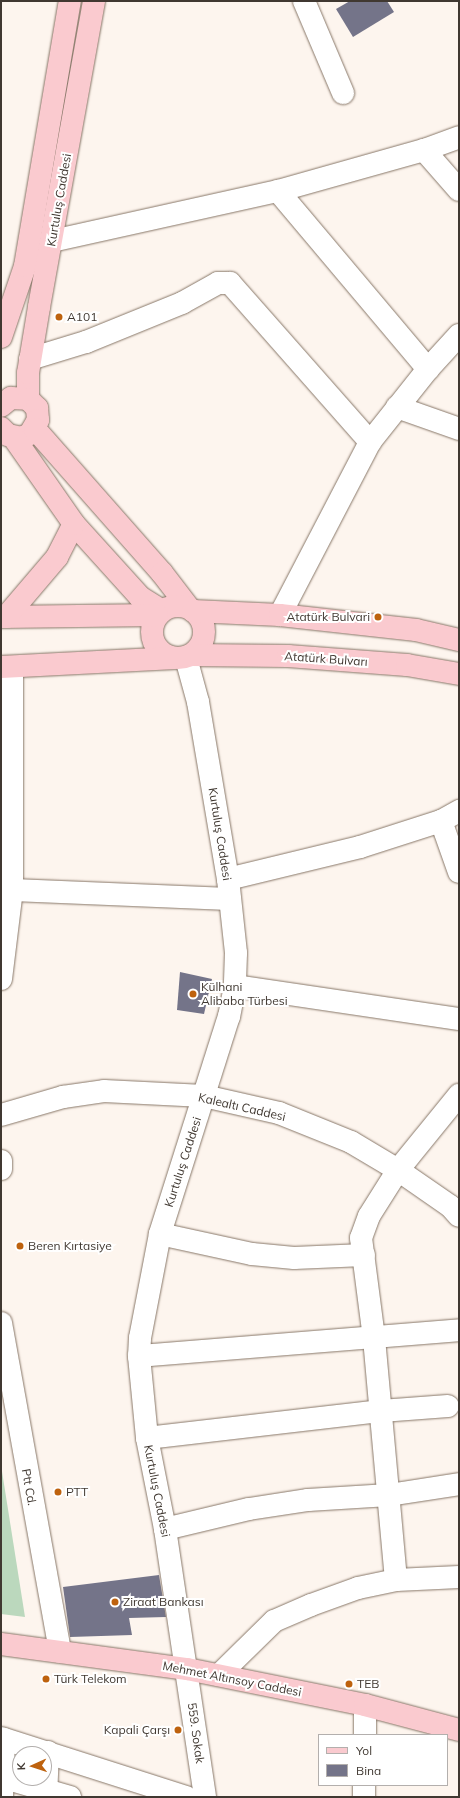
<!DOCTYPE html>
<meta charset="utf-8">
<style>
body{margin:0}
#map{position:relative;width:460px;height:1798px;overflow:hidden;background:#fdf5ee;font-family:Mulish,sans-serif}
div>[style]{position:absolute}
.green>*{inset:0;background:#bbd8bd}
.building>*{inset:0;background:#747489}
.roads{filter:drop-shadow(0 0 1px #887768) drop-shadow(0 0 1px #887768)}
.minor>*{height:22px;margin:-11px;padding:0 11px;transform-origin:11px;border-radius:11px;background:#fff}
.major>*{height:22px;margin:-11px;padding:0 11px;transform-origin:11px;border-radius:11px;background:#facacf}
.major>.ring{margin:-11px;padding:0;box-sizing:content-box;background:none;border:22px solid #facacf;border-radius:50%}
.dots>*{width:11px;height:11px;translate:-50% -50%;box-sizing:border-box;border:2px solid #fff;border-radius:50%}
span{translate:-50% -50%;white-space:nowrap;text-align:center;line-height:1.15;-webkit-text-stroke:4px #fff;paint-order:stroke}
.street-label{font-size:12px;color:#403831}
.poi-label{font-size:12px;color:#403831}
.left{translate:0 -50%;text-align:left}
.right{translate:-100% -50%;text-align:right}
.frame{position:absolute;inset:0;border:2px solid #403831;pointer-events:none}
.legend{position:absolute;left:318px;top:1734px;width:130px;height:52px;box-sizing:border-box;background:#fff;border:1px solid #b3afad;margin:0;padding:5px 7px;list-style:none;font-size:12px;color:#403831}
.legend li{display:flex;align-items:center;gap:8px;height:20px}
.legend b{width:20px;border:1px solid #b3afad}
.north{position:absolute;left:12px;top:1746px;width:40px;height:40px;box-sizing:border-box;background:#fff;border:1px solid #b3afad;border-radius:50%;rotate:267deg;font-size:11px;font-weight:700;line-height:16px;text-align:center;color:#403831}
.north::after{content:'';display:block;margin:auto;width:14px;height:18px;background:#be620e;clip-path:polygon(50% 0,100% 100%,50% 72%,0 100%)}
</style>
<div id="map">
<div class="green">
<i style="clip-path:polygon(1px 1465px,25px 1617px,1px 1614px)"></i>
</div>
<div class="building">
<i style="clip-path:polygon(350px 1px,387px 1px,394px 12px,353px 37px,336px 9px)"></i>
<i style="clip-path:polygon(180px 972px,212px 979px,204px 1014px,177px 1010px)"></i>
<i style="clip-path:polygon(159px 1575px,166px 1617px,129px 1618px,132px 1635px,70px 1637px,63px 1587px)"></i>
</div>
<div class="roads">
<div class="minor">
<i style="left:304px;top:1px;width:100px;rotate:67deg"></i>
<i style="left:424px;top:150px;width:53px;rotate:48.8deg"></i>
<i style="left:278px;top:191px;width:233px;rotate:49.9deg"></i>
<i style="left:52px;top:241px;width:231px;rotate:-12.5deg"></i>
<i style="left:278px;top:191px;width:152px;rotate:-15.7deg"></i>
<i style="left:424px;top:150px;width:37px;rotate:-20deg"></i>
<i style="left:30px;top:359px;width:59px;rotate:-16.9deg"></i>
<i style="left:86px;top:342px;width:104px;rotate:-22.1deg"></i>
<i style="left:182px;top:303px;width:41px;rotate:-29.1deg"></i>
<i style="left:218px;top:283px;width:12px"></i>
<i style="left:230px;top:283px;width:212px;rotate:48.6deg"></i>
<i style="left:397px;top:407px;width:66px;rotate:19.5deg"></i>
<i style="left:280px;top:615px;width:195px;rotate:-62.5deg"></i>
<i style="left:370px;top:442px;width:93px;rotate:-51.5deg"></i>
<i style="left:428px;top:369px;width:46px;rotate:-47.6deg"></i>
<i style="left:186px;top:658px;width:46px;rotate:74.7deg"></i>
<i style="left:198px;top:702px;width:180px;rotate:80.4deg"></i>
<i style="left:228px;top:879px;width:74px;rotate:83.8deg"></i>
<i style="left:236px;top:953px;width:33px;rotate:92deg"></i>
<i style="left:235px;top:986px;width:31px;rotate:101deg"></i>
<i style="left:229px;top:1016px;width:229px;rotate:107.6deg"></i>
<i style="left:160px;top:1234px;width:106px;rotate:100.9deg"></i>
<i style="left:140px;top:1338px;width:18px;rotate:93deg"></i>
<i style="left:139px;top:1356px;width:82px;rotate:84.4deg"></i>
<i style="left:147px;top:1438px;width:93px;rotate:78.8deg"></i>
<i style="left:165px;top:1529px;width:271px;rotate:81.5deg"></i>
<i style="left:441px;top:821px;width:54px;rotate:70.6deg"></i>
<i style="left:228px;top:879px;width:136px;rotate:-13.6deg"></i>
<i style="left:360px;top:847px;width:85px;rotate:-17.8deg"></i>
<i style="left:441px;top:821px;width:21px;rotate:-29deg"></i>
<i style="left:12px;top:890px;width:218px;rotate:2.4deg"></i>
<i style="left:1px;top:979px;width:90px;rotate:-83deg"></i>
<i style="left:12px;top:890px;width:223px;rotate:-90deg"></i>
<i style="left:235px;top:986px;width:226px;rotate:8.4deg"></i>
<i style="left:1px;top:1115px;width:65px;rotate:-16.2deg"></i>
<i style="left:63px;top:1097px;width:41px;rotate:-8.3deg"></i>
<i style="left:104px;top:1091px;width:100px;rotate:2.9deg"></i>
<i style="left:204px;top:1096px;width:77px;rotate:12.8deg"></i>
<i style="left:279px;top:1113px;width:78px;rotate:21.9deg"></i>
<i style="left:351px;top:1142px;width:55px;rotate:30.8deg"></i>
<i style="left:398px;top:1170px;width:63px;rotate:34.7deg"></i>
<i style="left:450px;top:1206px;width:13px;rotate:48deg"></i>
<i style="left:1px;top:1161px;width:8px;rotate:90deg"></i>
<i style="left:160px;top:1234px;width:94px;rotate:12.3deg"></i>
<i style="left:252px;top:1254px;width:42px;rotate:5.4deg"></i>
<i style="left:294px;top:1258px;width:70px;rotate:-2.5deg"></i>
<i style="left:1px;top:1323px;width:334px;rotate:79.8deg"></i>
<i style="left:139px;top:1356px;width:321px;rotate:-4.6deg"></i>
<i style="left:147px;top:1438px;width:236px;rotate:-6.6deg"></i>
<i style="left:381px;top:1411px;width:67px;rotate:-4.3deg"></i>
<i style="left:165px;top:1529px;width:86px;rotate:-13.4deg"></i>
<i style="left:249px;top:1509px;width:60px;rotate:-8.7deg"></i>
<i style="left:308px;top:1500px;width:81px;rotate:-3.5deg"></i>
<i style="left:389px;top:1495px;width:71px;rotate:-8.9deg"></i>
<i style="left:396px;top:1580px;width:243px;rotate:-95.2deg"></i>
<i style="left:374px;top:1338px;width:101px;rotate:-97.4deg"></i>
<i style="left:361px;top:1238px;width:23px;rotate:-70deg"></i>
<i style="left:369px;top:1216px;width:54px;rotate:-57.8deg"></i>
<i style="left:398px;top:1170px;width:97px;rotate:-50.9deg"></i>
<i style="left:219px;top:1675px;width:77px;rotate:-44.5deg"></i>
<i style="left:274px;top:1621px;width:40px;rotate:-23.4deg"></i>
<i style="left:311px;top:1605px;width:50px;rotate:-19.9deg"></i>
<i style="left:358px;top:1588px;width:39px;rotate:-12deg"></i>
<i style="left:396px;top:1580px;width:63px;rotate:-2.7deg"></i>
<i style="left:365px;top:1735px;width:30px;rotate:-90deg"></i>
<i style="left:1px;top:1738px;width:194px;rotate:17.7deg"></i>
<i style="left:1px;top:1777px;width:72px;rotate:16.2deg"></i>
<i style="left:2px;top:1797px;width:58px;rotate:-88deg"></i>
<i style="left:46px;top:1797px;width:45px;rotate:-87.5deg"></i>
<i style="left:364px;top:1797px;width:12px;rotate:-90deg"></i>
</div>
<div class="major">
<i style="left:1px;top:337px;width:75px;rotate:-71.3deg"></i>
<i style="left:25px;top:266px;width:269px;rotate:-80.4deg"></i>
<i style="left:28px;top:399px;width:26px;rotate:-90deg"></i>
<i style="left:28px;top:373px;width:67px;rotate:-80.5deg"></i>
<i style="left:39px;top:307px;width:311px;rotate:-79.8deg"></i>
<i style="left:1px;top:406px;width:13px;rotate:-39deg"></i>
<i style="left:11px;top:398px;width:17px;rotate:3deg"></i>
<i style="left:28px;top:399px;width:13px;rotate:45deg"></i>
<i style="left:37px;top:408px;width:12px;rotate:85deg"></i>
<i style="left:38px;top:420px;width:16px;rotate:120deg"></i>
<i style="left:30px;top:434px;width:10px;rotate:156deg"></i>
<i style="left:21px;top:438px;width:13px;rotate:-167deg"></i>
<i style="left:8px;top:435px;width:10px;rotate:-135deg"></i>
<i style="left:35px;top:429px;width:192px;rotate:48.6deg"></i>
<i style="left:162px;top:573px;width:44px;rotate:52.4deg"></i>
<i style="left:74px;top:524px;width:98px;rotate:47.9deg"></i>
<i style="left:140px;top:597px;width:26px;rotate:32deg"></i>
<i class="ring" style="left:152px;top:606px;width:30px;height:30px"></i>
<i style="left:193px;top:611px;width:87px;rotate:2.6deg"></i>
<i style="left:280px;top:615px;width:137px;rotate:6.3deg"></i>
<i style="left:416px;top:630px;width:44px;rotate:13.1deg"></i>
<i style="left:1px;top:617px;width:156px;rotate:-0.7deg"></i>
<i style="left:6px;top:617px;width:79px;rotate:-49.6deg"></i>
<i style="left:57px;top:557px;width:37px;rotate:-63deg"></i>
<i style="left:74px;top:524px;width:105px;rotate:-124.9deg"></i>
<i style="left:191px;top:655px;width:97px;rotate:0.6deg"></i>
<i style="left:288px;top:656px;width:119px;rotate:4.3deg"></i>
<i style="left:407px;top:665px;width:53px;rotate:9.8deg"></i>
<i style="left:1px;top:667px;width:174px;rotate:-3deg"></i>
<i style="left:1px;top:1644px;width:188px;rotate:7.7deg"></i>
<i style="left:187px;top:1669px;width:182px;rotate:11.4deg"></i>
<i style="left:365px;top:1705px;width:97px;rotate:14.9deg"></i>
</div>
</div>
<div class="dots">
<i style="left:59px;top:317px;background:#be620e"></i>
<i style="left:378px;top:617px;background:#be620e"></i>
<i style="left:193px;top:994px;background:#be620e"></i>
<i style="left:20px;top:1246px;background:#be620e"></i>
<i style="left:58px;top:1492px;background:#be620e"></i>
<i style="left:115px;top:1602px;background:#be620e"></i>
<i style="left:46px;top:1679px;background:#be620e"></i>
<i style="left:349px;top:1684px;background:#be620e"></i>
<i style="left:178px;top:1730px;background:#be620e"></i>
</div>
<div class="street-label">
<span style="left:59px;top:200px;rotate:-80deg">Kurtuluş Caddesi</span>
<span style="left:326px;top:659px;rotate:4deg">Atatürk Bulvarı</span>
<span style="left:220px;top:834px;rotate:81deg">Kurtuluş Caddesi</span>
<span style="left:242px;top:1107px;rotate:13deg">Kalealtı Caddesi</span>
<span style="left:183px;top:1162px;rotate:-72deg">Kurtuluş Caddesi</span>
<span style="left:29px;top:1487px;rotate:80deg">Ptt Cd.</span>
<span style="left:157px;top:1491px;rotate:79deg">Kurtuluş Caddesi</span>
<span style="left:232px;top:1679px;rotate:11deg">Mehmet Altınsoy Caddesi</span>
<span style="left:196px;top:1733px;rotate:82deg">559. Sokak</span>
</div>
<div class="poi-label">
<span class="left" style="left:67px;top:317px">A101</span>
<span class="right" style="left:370px;top:617px">Atatürk Bulvari</span>
<span class="left" style="left:201px;top:994px">Külhani<br>Alibaba Türbesi</span>
<span class="left" style="left:28px;top:1246px">Beren Kırtasiye</span>
<span class="left" style="left:66px;top:1492px">PTT</span>
<span class="left" style="left:123px;top:1602px">Ziraat Bankası</span>
<span class="left" style="left:54px;top:1679px">Türk Telekom</span>
<span class="left" style="left:357px;top:1684px">TEB</span>
<span class="right" style="left:170px;top:1730px">Kapali Çarşı</span>
</div>
<div class="frame"></div>
<ul class="legend">
<li><b style="height:5px;background:#facacf"></b>Yol</li>
<li><b style="height:11px;background:#747489"></b>Bina</li>
</ul>
<div class="north">K</div>
</div>
